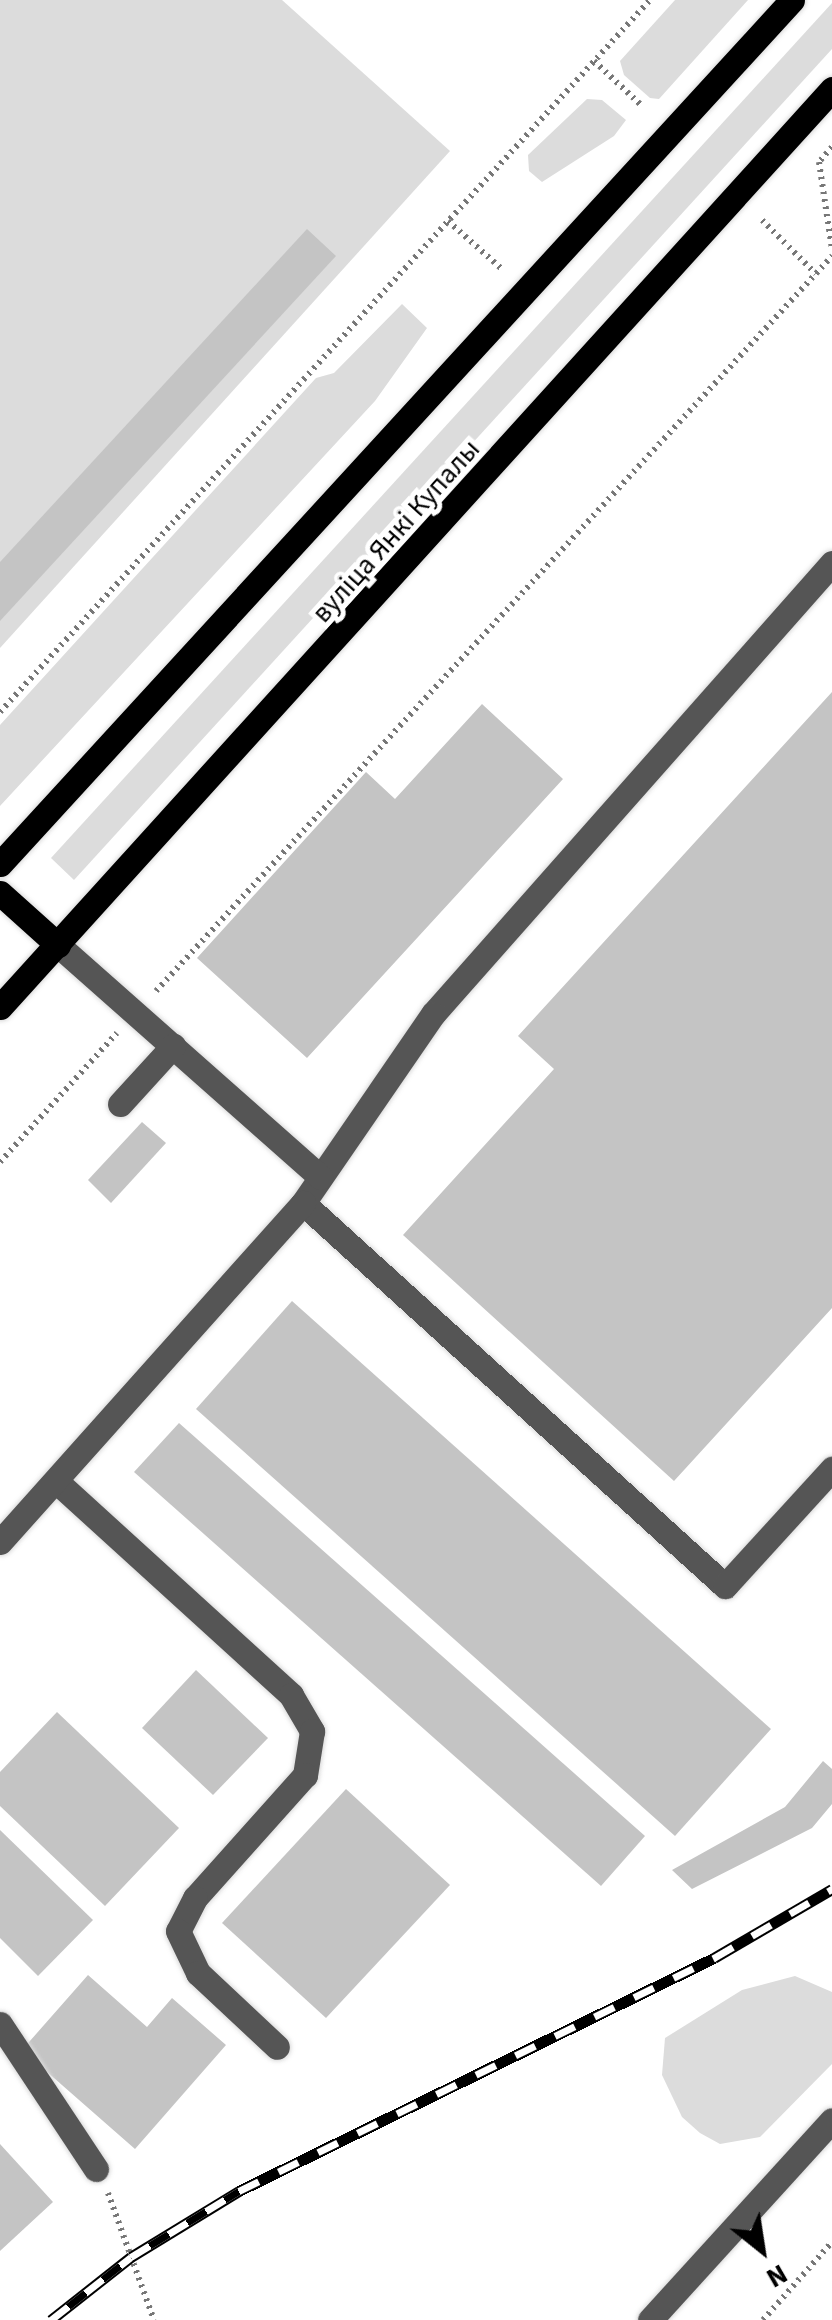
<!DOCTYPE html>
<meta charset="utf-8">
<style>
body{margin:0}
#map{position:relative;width:832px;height:2320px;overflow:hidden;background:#fff;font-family:"Source Sans 3",sans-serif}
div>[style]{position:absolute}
.green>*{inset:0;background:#dcdcdc}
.building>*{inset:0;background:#c4c4c4}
.path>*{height:6px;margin-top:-3px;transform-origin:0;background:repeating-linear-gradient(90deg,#777 0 2.5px,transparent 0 7.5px)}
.roads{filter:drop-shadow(0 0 2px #dbdbdb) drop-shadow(0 0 2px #dbdbdb)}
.minor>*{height:25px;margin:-12.5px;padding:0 12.5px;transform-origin:12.5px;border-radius:12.5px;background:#555}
.major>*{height:25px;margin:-12.5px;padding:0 12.5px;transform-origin:12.5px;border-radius:12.5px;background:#000}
.rail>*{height:11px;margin-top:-5.5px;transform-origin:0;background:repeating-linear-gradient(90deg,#fff 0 22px,#000 0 44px);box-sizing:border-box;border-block:2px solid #000}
span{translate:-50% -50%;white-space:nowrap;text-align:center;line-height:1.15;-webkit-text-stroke:10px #fff;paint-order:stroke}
.street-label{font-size:28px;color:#000}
.north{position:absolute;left:712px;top:2200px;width:100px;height:100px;-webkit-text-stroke:8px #fff;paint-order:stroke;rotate:150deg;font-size:28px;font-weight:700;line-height:40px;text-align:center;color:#000}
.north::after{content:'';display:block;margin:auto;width:35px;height:45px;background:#000;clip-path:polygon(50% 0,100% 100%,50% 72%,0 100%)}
</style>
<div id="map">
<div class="green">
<i style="clip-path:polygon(0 0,282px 0,450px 151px,0 648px)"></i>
<i style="clip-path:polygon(675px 0,748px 0,659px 99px,650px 98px,624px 75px,620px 61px)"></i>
<i style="clip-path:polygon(832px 3px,832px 49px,74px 880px,51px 858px)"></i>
<i style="clip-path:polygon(587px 99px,602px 100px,626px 120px,614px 136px,542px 182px,529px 171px,528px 155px)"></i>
<i style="clip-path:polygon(402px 304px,427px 328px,375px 401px,0 806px,0 725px,316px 378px,334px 373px)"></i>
<i style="clip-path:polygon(795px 1976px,832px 1992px,832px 2064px,760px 2137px,720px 2144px,700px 2133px,682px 2117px,662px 2075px,665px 2038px,742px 1990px)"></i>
</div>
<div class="building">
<i style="clip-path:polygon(307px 229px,336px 256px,0 621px,0 562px)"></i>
<i style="clip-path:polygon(832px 692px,832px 1308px,674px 1481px,403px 1235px,554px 1069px,518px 1036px)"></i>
<i style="clip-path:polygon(482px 704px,563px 779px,307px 1058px,197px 958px,366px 772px,395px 799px)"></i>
<i style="clip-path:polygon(142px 1122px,166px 1143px,111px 1203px,88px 1180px)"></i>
<i style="clip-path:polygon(292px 1301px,771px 1729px,675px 1836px,196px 1409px)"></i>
<i style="clip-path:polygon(179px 1423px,645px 1836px,601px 1886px,134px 1472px)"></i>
<i style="clip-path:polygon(196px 1670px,268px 1738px,213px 1795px,142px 1728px)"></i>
<i style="clip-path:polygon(57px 1712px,179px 1828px,105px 1906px,0 1806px,0 1772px)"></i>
<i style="clip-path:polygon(823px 1761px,832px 1769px,832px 1804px,812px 1828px,692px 1889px,672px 1870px,785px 1807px)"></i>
<i style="clip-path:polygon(346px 1789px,450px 1885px,326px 2018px,222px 1923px)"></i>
<i style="clip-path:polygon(0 1830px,93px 1920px,38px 1976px,0 1938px)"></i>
<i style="clip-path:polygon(88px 1975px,147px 2027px,172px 1998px,226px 2045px,135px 2149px,22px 2050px)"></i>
<i style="clip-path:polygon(0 2144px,53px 2202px,0 2251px)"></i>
</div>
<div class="path">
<i style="left:594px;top:61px;width:63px;rotate:43.1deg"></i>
<i style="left:832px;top:147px;width:20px;rotate:131deg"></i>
<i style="left:819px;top:162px;width:88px;rotate:81.5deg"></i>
<i style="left:762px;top:220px;width:76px;rotate:45deg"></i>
<i style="left:448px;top:221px;width:74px;rotate:41.7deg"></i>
<i style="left:0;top:712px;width:964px;rotate:-47.61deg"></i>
<i style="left:156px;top:991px;width:999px;rotate:-47.39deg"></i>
<i style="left:0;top:1162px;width:174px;rotate:-47.8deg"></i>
<i style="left:108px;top:2193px;width:135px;rotate:70.1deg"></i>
<i style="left:763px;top:2320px;width:104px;rotate:-48.5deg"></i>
</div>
<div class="roads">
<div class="minor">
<i style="left:832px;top:563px;width:602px;rotate:131.5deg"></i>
<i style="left:433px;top:1014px;width:229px;rotate:124.5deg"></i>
<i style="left:303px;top:1203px;width:570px;rotate:42.23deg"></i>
<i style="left:725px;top:1586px;width:159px;rotate:-47.6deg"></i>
<i style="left:58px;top:945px;width:350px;rotate:41.5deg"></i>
<i style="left:120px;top:1104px;width:79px;rotate:-47.6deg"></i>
<i style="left:56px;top:1481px;width:318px;rotate:42.3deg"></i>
<i style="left:291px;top:1695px;width:42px;rotate:59.7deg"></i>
<i style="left:312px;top:1731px;width:45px;rotate:99deg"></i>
<i style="left:305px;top:1775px;width:165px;rotate:131.8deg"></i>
<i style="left:195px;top:1898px;width:37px;rotate:117deg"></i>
<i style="left:178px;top:1931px;width:47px;rotate:64.5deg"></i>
<i style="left:198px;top:1973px;width:108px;rotate:43.1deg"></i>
<i style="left:0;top:1542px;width:455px;rotate:-48.2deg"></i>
<i style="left:0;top:2024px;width:174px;rotate:56.5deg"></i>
<i style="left:650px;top:2320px;width:270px;rotate:-47.7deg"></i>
</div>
<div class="major">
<i style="left:0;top:864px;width:1172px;rotate:-47.49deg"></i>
<i style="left:0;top:893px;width:78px;rotate:41.9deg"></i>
<i style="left:0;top:1007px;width:1239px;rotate:-47.81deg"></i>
</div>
</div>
<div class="rail">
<i style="left:51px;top:2320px;width:102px;rotate:-38.2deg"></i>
<i style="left:131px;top:2257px;width:127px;rotate:-31.4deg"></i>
<i style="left:239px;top:2191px;width:529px;rotate:-26.13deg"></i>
<i style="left:714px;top:1958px;width:137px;rotate:-30.3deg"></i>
</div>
<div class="street-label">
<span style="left:396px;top:531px;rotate:-48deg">вуліца Янкі Купалы</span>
</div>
<div class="north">N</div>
</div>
